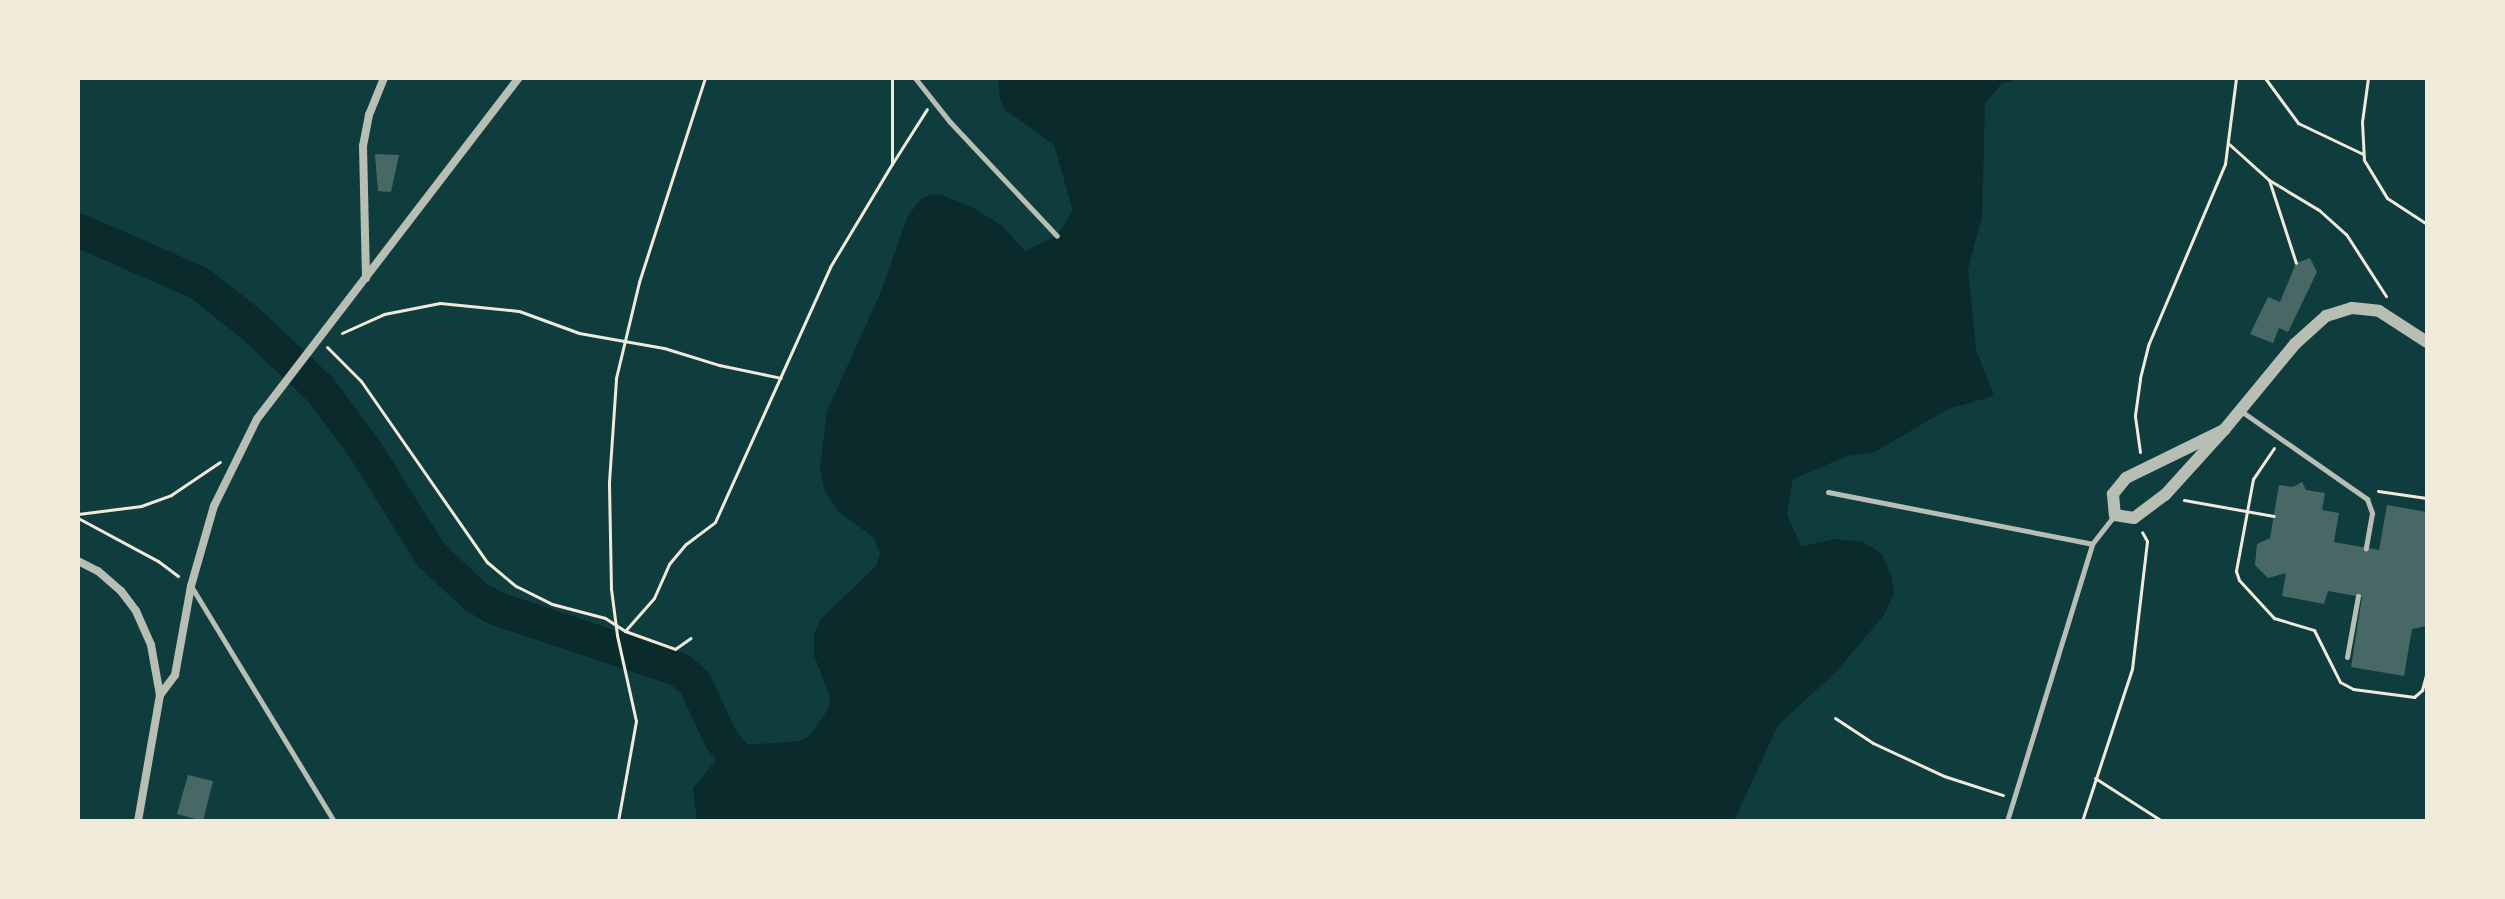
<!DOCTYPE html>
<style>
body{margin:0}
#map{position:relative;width:2505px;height:899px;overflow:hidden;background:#0f3d3e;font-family:Inter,sans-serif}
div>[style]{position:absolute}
.water>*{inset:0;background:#0a2a2b}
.river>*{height:34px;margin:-17px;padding:0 17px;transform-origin:17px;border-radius:17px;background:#0a2a2b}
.building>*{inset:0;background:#486865}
.path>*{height:3px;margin:-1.5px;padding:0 1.5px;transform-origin:1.5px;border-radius:1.5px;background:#f1e9da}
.service>*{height:5px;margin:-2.5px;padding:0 2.5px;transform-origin:2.5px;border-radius:2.5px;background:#b8beb3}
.minor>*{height:8px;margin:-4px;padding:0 4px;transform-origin:4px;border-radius:4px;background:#b8beb3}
.tertiary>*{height:12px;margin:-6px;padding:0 6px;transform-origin:6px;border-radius:6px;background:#b8beb3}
span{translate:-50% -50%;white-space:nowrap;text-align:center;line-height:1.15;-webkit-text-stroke:8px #f1e9da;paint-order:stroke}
.frame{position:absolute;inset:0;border:80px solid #f1e9da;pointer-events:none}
</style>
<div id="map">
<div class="water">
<i style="clip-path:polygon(998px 78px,2019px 78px,2001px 84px,1985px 104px,1982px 217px,1968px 269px,1976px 349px,1994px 396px,1948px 409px,1875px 452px,1847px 456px,1793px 479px,1787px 515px,1801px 546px,1836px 539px,1863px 542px,1882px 554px,1891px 575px,1894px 593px,1884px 615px,1835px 673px,1778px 725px,1734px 821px,697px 821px,693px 788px,728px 746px,800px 741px,810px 735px,829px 708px,830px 697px,814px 655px,814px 634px,821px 619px,876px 566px,880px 553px,873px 537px,838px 511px,824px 489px,820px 468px,827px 411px,880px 294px,908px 216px,920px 200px,930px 194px,942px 195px,972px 207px,1001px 225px,1025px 251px,1057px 236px,1073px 211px,1054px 145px,1005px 110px,1000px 99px)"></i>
</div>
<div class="river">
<i style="left:78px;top:230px;width:132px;rotate:23.7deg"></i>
<i style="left:199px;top:283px;width:66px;rotate:38.3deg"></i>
<i style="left:251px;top:324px;width:96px;rotate:43.3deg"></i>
<i style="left:321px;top:390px;width:76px;rotate:53.6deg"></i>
<i style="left:366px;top:451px;width:123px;rotate:58deg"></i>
<i style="left:431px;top:555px;width:60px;rotate:43deg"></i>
<i style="left:475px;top:596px;width:23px;rotate:31deg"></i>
<i style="left:495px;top:608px;width:195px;rotate:18.5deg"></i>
<i style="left:680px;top:670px;width:20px;rotate:41deg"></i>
<i style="left:695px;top:683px;width:62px;rotate:65.1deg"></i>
<i style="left:721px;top:739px;width:106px;rotate:50.7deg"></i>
</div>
<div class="building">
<i style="clip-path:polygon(375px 154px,399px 155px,391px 192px,378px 191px)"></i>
<i style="clip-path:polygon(2310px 258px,2317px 272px,2288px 332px,2279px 328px,2273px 343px,2250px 334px,2268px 297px,2280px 302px,2296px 263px)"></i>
<i style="clip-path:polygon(2302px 482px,2306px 490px,2325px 493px,2322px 510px,2339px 513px,2334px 542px,2379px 550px,2387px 505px,2427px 512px,2427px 626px,2412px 629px,2404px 676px,2351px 667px,2362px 597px,2328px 591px,2324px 604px,2282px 596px,2286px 573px,2268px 578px,2255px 565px,2257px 544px,2270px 538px,2279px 485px,2293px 487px)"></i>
<i style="clip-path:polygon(188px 775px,213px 781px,203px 821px,177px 814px)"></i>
</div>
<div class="path">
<i style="left:2265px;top:78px;width:56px;rotate:53.7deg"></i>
<i style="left:2298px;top:123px;width:72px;rotate:25.5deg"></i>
<i style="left:2368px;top:78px;width:44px;rotate:97.8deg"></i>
<i style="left:2362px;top:122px;width:38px;rotate:87deg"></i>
<i style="left:2364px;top:160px;width:44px;rotate:58.8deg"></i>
<i style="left:2387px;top:198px;width:48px;rotate:33deg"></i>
<i style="left:2229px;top:144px;width:54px;rotate:42deg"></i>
<i style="left:2269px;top:180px;width:87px;rotate:72deg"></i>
<i style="left:892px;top:164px;width:65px;rotate:-57.5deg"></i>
<i style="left:2269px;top:180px;width:58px;rotate:31deg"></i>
<i style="left:2319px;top:210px;width:36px;rotate:42deg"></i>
<i style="left:2346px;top:234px;width:74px;rotate:57.2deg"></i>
<i style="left:342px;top:333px;width:46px;rotate:-24.3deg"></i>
<i style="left:384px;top:314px;width:57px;rotate:-11.1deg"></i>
<i style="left:440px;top:303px;width:79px;rotate:5.8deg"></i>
<i style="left:519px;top:311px;width:64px;rotate:20.1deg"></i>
<i style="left:579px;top:333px;width:86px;rotate:10deg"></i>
<i style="left:664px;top:348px;width:58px;rotate:17.2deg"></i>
<i style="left:719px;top:365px;width:63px;rotate:11.8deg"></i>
<i style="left:327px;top:347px;width:48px;rotate:45deg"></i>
<i style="left:361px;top:381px;width:221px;rotate:55.2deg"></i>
<i style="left:487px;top:562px;width:38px;rotate:40deg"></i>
<i style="left:516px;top:586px;width:40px;rotate:26.6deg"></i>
<i style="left:552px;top:604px;width:55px;rotate:14.8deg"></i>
<i style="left:605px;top:618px;width:24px;rotate:33deg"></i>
<i style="left:625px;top:631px;width:44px;rotate:-48.7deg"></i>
<i style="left:654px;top:598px;width:37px;rotate:-66deg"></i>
<i style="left:669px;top:564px;width:26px;rotate:-50deg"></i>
<i style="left:686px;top:544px;width:36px;rotate:-37deg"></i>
<i style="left:715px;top:522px;width:280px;rotate:-65.7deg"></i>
<i style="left:830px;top:267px;width:120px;rotate:-59deg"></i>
<i style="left:892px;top:164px;width:86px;rotate:-90deg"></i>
<i style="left:2274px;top:448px;width:37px;rotate:124deg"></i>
<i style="left:2253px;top:479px;width:94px;rotate:100.5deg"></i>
<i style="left:2236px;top:571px;width:9px;rotate:72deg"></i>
<i style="left:2239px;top:580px;width:52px;rotate:47.4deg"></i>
<i style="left:2274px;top:618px;width:42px;rotate:16.7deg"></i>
<i style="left:2314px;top:630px;width:58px;rotate:63.4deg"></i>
<i style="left:2340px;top:682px;width:15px;rotate:28deg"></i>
<i style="left:2353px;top:689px;width:62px;rotate:7.5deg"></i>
<i style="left:2414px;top:697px;width:11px;rotate:-41deg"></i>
<i style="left:2422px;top:690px;width:20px;rotate:-75deg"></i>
<i style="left:2140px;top:452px;width:37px;rotate:-98deg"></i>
<i style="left:2135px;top:415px;width:37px;rotate:-82deg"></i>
<i style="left:2140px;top:378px;width:36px;rotate:-76deg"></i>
<i style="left:2149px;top:343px;width:194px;rotate:-67deg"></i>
<i style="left:2225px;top:164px;width:87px;rotate:-82.7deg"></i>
<i style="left:2378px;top:491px;width:49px;rotate:8.1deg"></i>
<i style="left:2184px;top:500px;width:91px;rotate:10.1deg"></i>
<i style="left:78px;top:514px;width:64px;rotate:-7.2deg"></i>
<i style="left:141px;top:506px;width:32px;rotate:-20deg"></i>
<i style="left:171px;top:495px;width:59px;rotate:-34deg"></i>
<i style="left:78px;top:518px;width:91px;rotate:28.3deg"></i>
<i style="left:158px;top:561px;width:25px;rotate:37deg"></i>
<i style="left:625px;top:631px;width:53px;rotate:19.8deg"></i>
<i style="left:675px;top:649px;width:19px;rotate:-35deg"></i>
<i style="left:1835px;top:718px;width:45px;rotate:33.3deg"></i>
<i style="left:1873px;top:743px;width:78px;rotate:24.9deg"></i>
<i style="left:1944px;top:776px;width:62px;rotate:17.9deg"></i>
<i style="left:2095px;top:778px;width:80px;rotate:32.7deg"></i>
<i style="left:618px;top:821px;width:102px;rotate:-79.8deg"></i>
<i style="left:636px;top:721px;width:88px;rotate:-102.5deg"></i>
<i style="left:617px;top:635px;width:46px;rotate:-97.4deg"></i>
<i style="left:611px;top:589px;width:107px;rotate:-91.1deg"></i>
<i style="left:609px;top:482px;width:104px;rotate:-86.1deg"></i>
<i style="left:616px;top:378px;width:99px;rotate:-76.5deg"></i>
<i style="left:639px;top:282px;width:214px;rotate:-72.1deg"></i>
<i style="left:2082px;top:821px;width:160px;rotate:-71.8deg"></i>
<i style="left:2132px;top:669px;width:129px;rotate:-83.3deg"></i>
<i style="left:2147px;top:541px;width:10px;rotate:-119deg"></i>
</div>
<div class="service">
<i style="left:915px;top:78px;width:56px;rotate:51.5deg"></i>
<i style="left:950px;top:122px;width:156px;rotate:46.8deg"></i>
<i style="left:2241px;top:411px;width:154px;rotate:34.9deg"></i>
<i style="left:2367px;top:499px;width:15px;rotate:70deg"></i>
<i style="left:2372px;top:513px;width:36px;rotate:100deg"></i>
<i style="left:1828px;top:492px;width:269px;rotate:11.1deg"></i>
<i style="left:2092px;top:544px;width:37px;rotate:-52deg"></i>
<i style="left:191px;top:586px;width:275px;rotate:58.7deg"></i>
<i style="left:2347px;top:657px;width:62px;rotate:-79.8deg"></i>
<i style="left:2007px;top:821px;width:290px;rotate:-72.9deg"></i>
</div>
<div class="minor">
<i style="left:366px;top:278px;width:132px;rotate:-91.3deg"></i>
<i style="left:363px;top:146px;width:32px;rotate:-79deg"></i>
<i style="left:369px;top:115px;width:40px;rotate:-68deg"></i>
<i style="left:78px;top:561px;width:22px;rotate:27deg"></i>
<i style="left:98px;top:571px;width:30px;rotate:41deg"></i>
<i style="left:121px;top:591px;width:25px;rotate:53deg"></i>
<i style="left:136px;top:611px;width:37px;rotate:66deg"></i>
<i style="left:151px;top:645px;width:51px;rotate:79.8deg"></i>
<i style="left:160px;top:695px;width:128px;rotate:99.9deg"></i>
<i style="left:160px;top:695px;width:25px;rotate:-53deg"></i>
<i style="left:175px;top:675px;width:90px;rotate:-79.8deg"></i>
<i style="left:191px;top:586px;width:83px;rotate:-74deg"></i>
<i style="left:214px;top:506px;width:97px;rotate:-63.7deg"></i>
<i style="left:257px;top:419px;width:430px;rotate:-52.5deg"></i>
</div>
<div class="tertiary">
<i style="left:2224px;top:430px;width:109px;rotate:153.9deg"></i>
<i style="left:2126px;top:478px;width:21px;rotate:129deg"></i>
<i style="left:2113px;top:494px;width:21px;rotate:85deg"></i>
<i style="left:2115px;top:515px;width:19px;rotate:9deg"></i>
<i style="left:2134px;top:518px;width:39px;rotate:-37deg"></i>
<i style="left:2165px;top:495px;width:88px;rotate:-47.8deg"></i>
<i style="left:2224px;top:430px;width:112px;rotate:-50.5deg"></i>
<i style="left:2295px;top:344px;width:42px;rotate:-42.1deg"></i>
<i style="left:2326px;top:316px;width:27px;rotate:-17deg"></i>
<i style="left:2352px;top:308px;width:27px;rotate:6deg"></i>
<i style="left:2379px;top:311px;width:57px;rotate:32.9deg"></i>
</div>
<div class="frame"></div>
</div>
